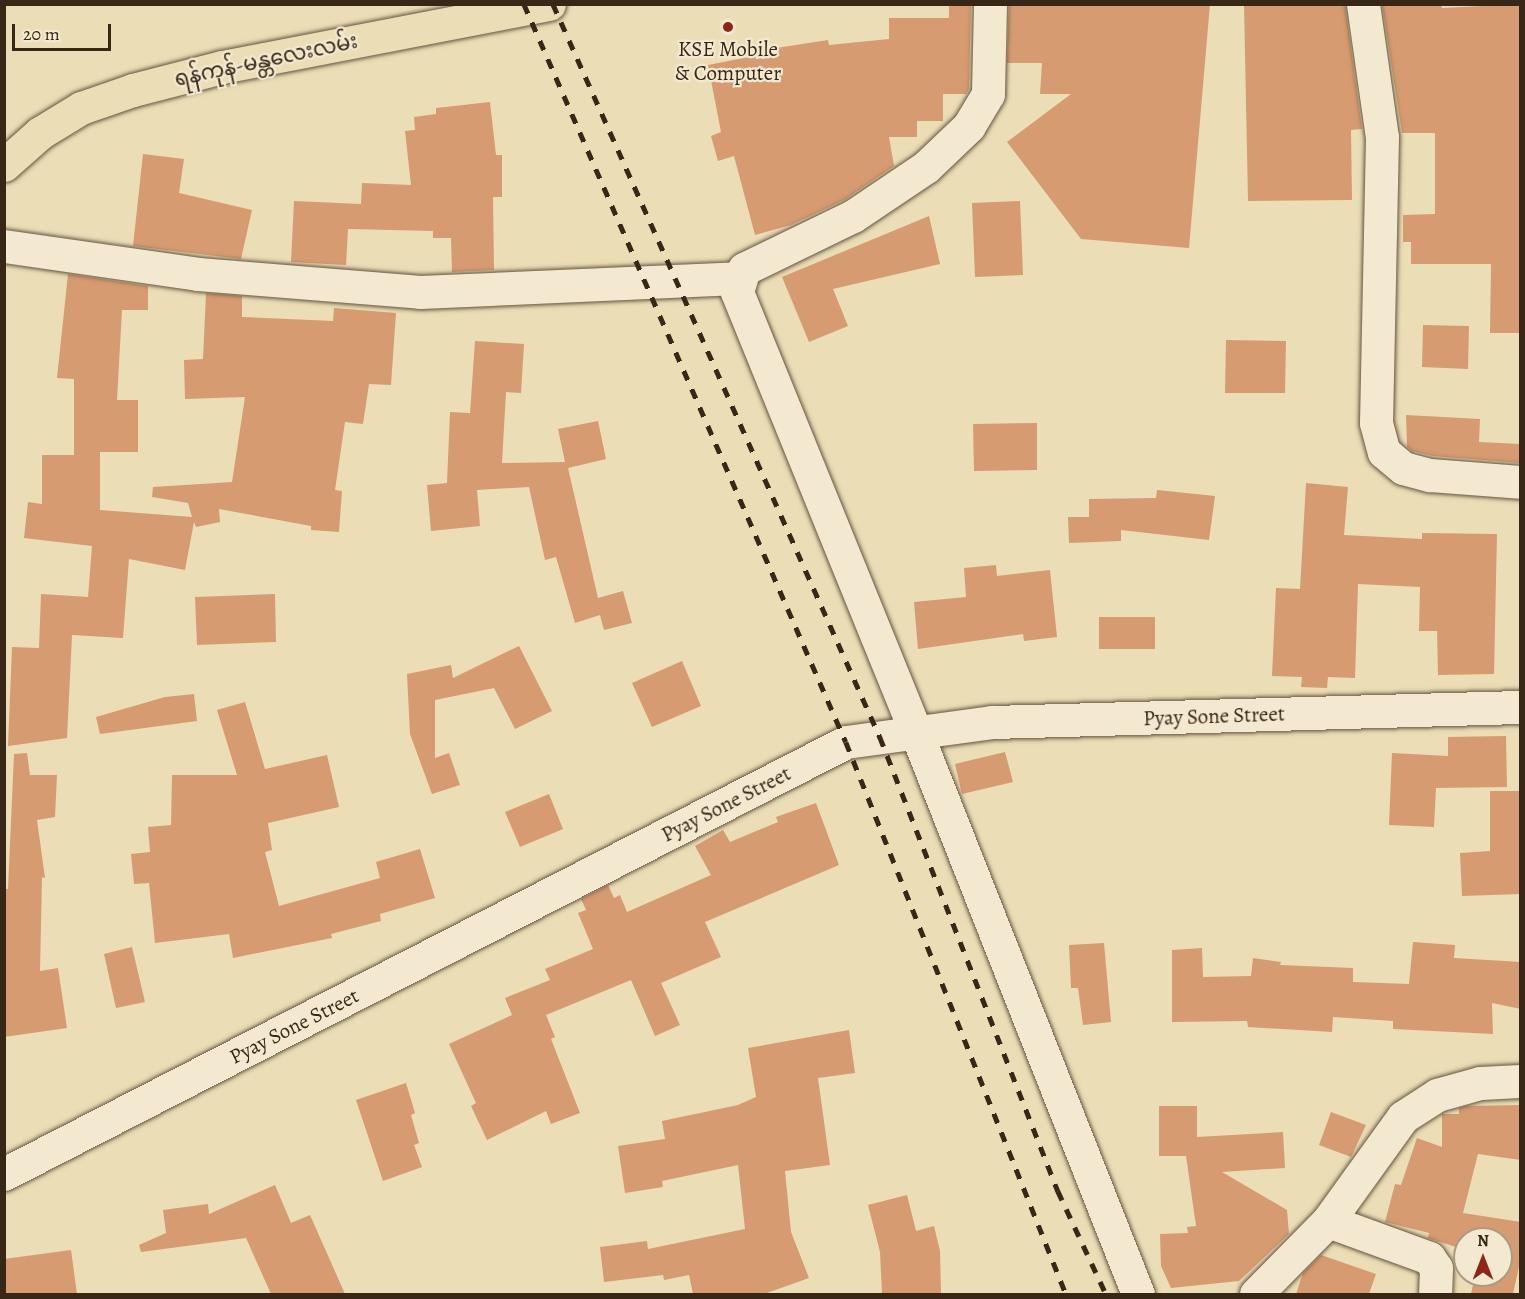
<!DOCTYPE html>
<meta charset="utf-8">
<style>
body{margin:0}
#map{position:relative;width:1525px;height:1299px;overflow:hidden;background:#ebddb6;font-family:Alegreya,"Noto Sans Myanmar",serif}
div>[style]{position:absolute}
.building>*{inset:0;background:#d69b71}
.roads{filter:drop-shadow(0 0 2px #65543f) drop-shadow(0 0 2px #65543f)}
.minor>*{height:33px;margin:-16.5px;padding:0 16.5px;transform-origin:16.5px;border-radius:16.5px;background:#f2e9d0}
.major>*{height:33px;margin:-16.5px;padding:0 16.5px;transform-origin:16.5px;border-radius:16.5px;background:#ebddb6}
.rail>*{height:4.5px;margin-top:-2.25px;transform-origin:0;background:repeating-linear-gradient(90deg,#382617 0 10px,transparent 0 20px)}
.dots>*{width:16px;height:16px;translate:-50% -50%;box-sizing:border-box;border:3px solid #f2e9d0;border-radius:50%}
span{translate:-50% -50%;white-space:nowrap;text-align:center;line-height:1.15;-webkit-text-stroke:4.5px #f2e9d0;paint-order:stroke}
.poi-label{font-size:21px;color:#382617}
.street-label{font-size:21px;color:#382617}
.frame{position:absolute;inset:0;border:6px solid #382617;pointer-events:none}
.north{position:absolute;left:1453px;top:1227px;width:60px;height:60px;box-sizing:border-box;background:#f2e9d0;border:2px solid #a89b86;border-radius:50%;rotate:0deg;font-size:16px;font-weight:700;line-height:24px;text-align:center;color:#382617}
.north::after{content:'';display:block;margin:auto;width:21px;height:27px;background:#8f2418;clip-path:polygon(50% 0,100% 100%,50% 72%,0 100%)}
.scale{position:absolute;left:12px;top:24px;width:99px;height:27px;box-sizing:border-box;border:3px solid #382617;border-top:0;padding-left:8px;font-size:18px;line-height:21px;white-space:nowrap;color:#382617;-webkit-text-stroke:4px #f2e9d0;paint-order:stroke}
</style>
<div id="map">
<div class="building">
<i style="clip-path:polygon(949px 4px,971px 4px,969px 89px,966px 94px,943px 94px,943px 121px,917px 121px,917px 137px,889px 137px,894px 166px,844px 200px,791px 225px,755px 235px,734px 156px,718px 161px,711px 136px,721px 132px,708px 65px,759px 55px,758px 51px,828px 40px,829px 45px,889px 39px,889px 18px,949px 18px)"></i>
<i style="clip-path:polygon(1009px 4px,1210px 4px,1189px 248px,1081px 239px,1007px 142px,1071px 94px,1040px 94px,1042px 63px,1007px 63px)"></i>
<i style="clip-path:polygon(1244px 4px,1345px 4px,1362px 129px,1351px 130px,1352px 200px,1248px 201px)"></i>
<i style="clip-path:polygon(1382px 4px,1441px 4px,1442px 8px,1521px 4px,1521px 333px,1490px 333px,1491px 264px,1411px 264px,1411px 242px,1403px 242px,1403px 215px,1435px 214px,1435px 133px,1402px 133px)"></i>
<i style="clip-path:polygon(490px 102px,496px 155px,502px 155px,502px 197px,493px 197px,494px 270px,452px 272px,451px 238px,433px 238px,433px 231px,348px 229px,346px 265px,291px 262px,294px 201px,361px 204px,362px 183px,411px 185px,405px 131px,415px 130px,414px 117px,436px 114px,436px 108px)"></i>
<i style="clip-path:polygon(143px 154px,184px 159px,179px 193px,252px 210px,241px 259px,133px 246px)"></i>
<i style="clip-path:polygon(1020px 201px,1023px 275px,975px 277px,972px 203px)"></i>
<i style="clip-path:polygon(929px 216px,940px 264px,833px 289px,848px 326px,809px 342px,782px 277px)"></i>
<i style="clip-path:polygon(68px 274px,148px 286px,148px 310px,122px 310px,117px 400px,138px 400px,138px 452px,100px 452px,100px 510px,192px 517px,188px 503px,152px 497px,153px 487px,232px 482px,245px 397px,185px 399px,184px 360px,203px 359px,206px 293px,242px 296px,242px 317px,333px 321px,334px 308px,396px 313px,391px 385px,369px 384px,363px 424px,345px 422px,335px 490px,342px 491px,339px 532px,311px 530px,311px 526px,219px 509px,220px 522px,196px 527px,194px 522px,185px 570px,129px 559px,123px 638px,72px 635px,67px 738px,8px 746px,12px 647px,39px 648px,41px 594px,88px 597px,92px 546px,24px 538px,28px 502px,42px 504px,42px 455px,74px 455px,74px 379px,57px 378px)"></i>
<i style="clip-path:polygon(1423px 325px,1469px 326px,1468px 369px,1422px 367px)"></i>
<i style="clip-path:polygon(1226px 340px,1286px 341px,1285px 393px,1225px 393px)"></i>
<i style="clip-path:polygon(475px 341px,524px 344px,521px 393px,506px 392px,502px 463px,565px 462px,558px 429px,598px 421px,606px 459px,568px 468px,598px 598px,623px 591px,632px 623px,604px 630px,600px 615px,575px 623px,556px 557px,545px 560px,529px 487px,477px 490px,480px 526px,431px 531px,427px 485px,447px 483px,450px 412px,470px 413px)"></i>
<i style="clip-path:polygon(1406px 415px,1480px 419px,1479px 442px,1521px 444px,1521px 463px,1433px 456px,1412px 451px,1407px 447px)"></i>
<i style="clip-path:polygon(1037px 423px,1037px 470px,974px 471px,973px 424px)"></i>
<i style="clip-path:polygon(1306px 483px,1348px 487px,1344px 535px,1422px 539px,1422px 533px,1497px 534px,1494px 674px,1438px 675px,1437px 631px,1419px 631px,1420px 587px,1358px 584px,1355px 678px,1328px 677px,1327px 688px,1301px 687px,1302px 677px,1272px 676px,1276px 588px,1300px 589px)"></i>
<i style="clip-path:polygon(1157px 490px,1215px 496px,1209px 540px,1121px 530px,1121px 541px,1069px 543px,1068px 517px,1089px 517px,1089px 499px,1156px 498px)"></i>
<i style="clip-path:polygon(996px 565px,997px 576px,1050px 570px,1057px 637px,1024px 641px,1023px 634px,918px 649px,914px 602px,966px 597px,964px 568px)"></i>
<i style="clip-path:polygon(275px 594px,276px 642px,197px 645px,195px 597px)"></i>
<i style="clip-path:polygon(1099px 617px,1155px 617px,1155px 649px,1099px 649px)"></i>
<i style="clip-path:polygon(519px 646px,552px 711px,515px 729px,494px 688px,435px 700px,435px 758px,449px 753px,460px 785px,432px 794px,410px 734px,407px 674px,451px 665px,453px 678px)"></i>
<i style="clip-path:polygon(682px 661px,701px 706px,652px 727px,632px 683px)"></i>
<i style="clip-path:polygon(194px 694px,197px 721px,100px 734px,96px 717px,165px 697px)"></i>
<i style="clip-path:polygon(245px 702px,265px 769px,327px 755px,339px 807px,268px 823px,272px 850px,265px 852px,279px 906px,380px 878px,376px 862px,420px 849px,435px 898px,380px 914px,381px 921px,331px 934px,332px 938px,233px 958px,229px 934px,155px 943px,149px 883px,134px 884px,131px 854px,150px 852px,148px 827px,171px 825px,172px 775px,237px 775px,217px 710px)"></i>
<i style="clip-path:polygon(1506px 736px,1507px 787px,1436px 788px,1434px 827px,1389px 825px,1392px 753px,1448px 756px,1448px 737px)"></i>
<i style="clip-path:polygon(1005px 752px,1013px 782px,962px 794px,955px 764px)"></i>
<i style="clip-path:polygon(27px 753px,30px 775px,57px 775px,55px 817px,37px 820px,45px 878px,42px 877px,40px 971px,58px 968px,67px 1028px,4px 1037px,4px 889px,8px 889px,14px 754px)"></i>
<i style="clip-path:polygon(1490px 791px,1521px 791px,1521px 894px,1462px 896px,1460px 853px,1490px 851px)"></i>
<i style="clip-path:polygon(549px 794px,563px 829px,520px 847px,505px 812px)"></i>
<i style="clip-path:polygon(816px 803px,839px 865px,705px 922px,721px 957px,661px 983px,680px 1025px,655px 1036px,631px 980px,546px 1015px,555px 1037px,551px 1039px,580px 1113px,551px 1124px,546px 1111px,487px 1140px,471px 1106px,476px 1103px,449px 1044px,512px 1015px,505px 998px,550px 980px,545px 969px,593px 949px,578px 913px,586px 910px,581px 899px,608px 885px,614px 898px,620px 895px,627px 912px,711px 875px,695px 846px,723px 830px,730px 842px,778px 822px,776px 817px)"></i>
<i style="clip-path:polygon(1413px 942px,1455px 945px,1454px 958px,1521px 962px,1521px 1009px,1492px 1003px,1493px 1034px,1393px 1029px,1393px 1021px,1333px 1017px,1332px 1032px,1248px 1027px,1247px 1021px,1172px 1022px,1172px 950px,1202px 948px,1203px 977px,1251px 976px,1253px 958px,1281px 962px,1280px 965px,1353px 968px,1353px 982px,1409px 984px)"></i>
<i style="clip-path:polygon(1104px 943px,1111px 1022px,1083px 1025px,1078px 988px,1071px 988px,1069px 945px)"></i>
<i style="clip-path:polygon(132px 947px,145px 1002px,116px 1008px,104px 954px)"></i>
<i style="clip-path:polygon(849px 1030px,855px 1073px,818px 1078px,830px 1165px,785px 1171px,791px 1232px,809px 1278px,764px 1294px,693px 1294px,689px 1275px,664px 1280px,663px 1275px,604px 1282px,600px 1247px,647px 1241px,648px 1249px,745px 1229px,738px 1165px,662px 1181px,663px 1187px,625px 1193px,618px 1146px,665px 1139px,662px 1121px,738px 1105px,756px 1097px,748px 1048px)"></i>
<i style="clip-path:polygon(406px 1083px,415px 1113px,411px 1115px,419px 1143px,414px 1145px,422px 1167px,383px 1181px,356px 1100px)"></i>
<i style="clip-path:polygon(1521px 1105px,1521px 1160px,1478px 1154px,1463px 1213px,1521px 1222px,1521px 1258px,1513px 1294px,1471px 1294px,1475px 1275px,1501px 1275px,1501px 1239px,1465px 1239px,1465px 1250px,1428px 1238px,1429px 1233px,1385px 1222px,1395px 1184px,1401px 1185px,1417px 1138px,1442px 1147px,1442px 1114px,1459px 1114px,1459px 1108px,1466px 1106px)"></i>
<i style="clip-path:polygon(1159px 1106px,1197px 1106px,1197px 1137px,1283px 1132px,1285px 1168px,1222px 1172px,1287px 1210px,1289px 1234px,1239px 1281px,1171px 1288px,1161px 1266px,1160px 1234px,1188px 1233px,1187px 1227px,1196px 1226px,1186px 1156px,1159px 1156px)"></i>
<i style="clip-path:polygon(1331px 1112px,1366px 1125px,1351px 1157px,1319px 1145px)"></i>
<i style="clip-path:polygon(275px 1185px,291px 1223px,310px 1215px,345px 1294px,271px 1294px,246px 1238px,141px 1252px,139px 1245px,166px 1233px,163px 1210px,208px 1204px,209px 1214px)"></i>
<i style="clip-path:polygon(907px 1195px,916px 1231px,934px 1226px,940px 1251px,941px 1294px,882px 1294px,880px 1252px,868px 1205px)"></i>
<i style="clip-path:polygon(71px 1250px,77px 1294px,4px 1294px,4px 1259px)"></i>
<i style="clip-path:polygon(1321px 1255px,1376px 1274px,1369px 1294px,1296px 1294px,1303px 1273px)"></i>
</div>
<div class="roads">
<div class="minor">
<i style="left:990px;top:4px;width:90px;rotate:91.3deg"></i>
<i style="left:988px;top:94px;width:37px;rotate:121deg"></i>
<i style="left:969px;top:126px;width:59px;rotate:136.4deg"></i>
<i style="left:926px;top:167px;width:88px;rotate:146.1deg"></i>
<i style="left:853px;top:216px;width:121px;rotate:154.1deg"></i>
<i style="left:744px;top:269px;width:24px;rotate:107deg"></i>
<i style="left:737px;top:292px;width:475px;rotate:67.9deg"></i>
<i style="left:916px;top:732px;width:604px;rotate:68.45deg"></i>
<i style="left:1363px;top:4px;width:134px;rotate:81.9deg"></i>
<i style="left:1382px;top:137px;width:286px;rotate:91.2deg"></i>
<i style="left:1376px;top:423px;width:30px;rotate:75deg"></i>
<i style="left:1384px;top:452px;width:25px;rotate:40deg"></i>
<i style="left:1403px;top:468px;width:28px;rotate:15deg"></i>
<i style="left:1430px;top:475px;width:90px;rotate:4.4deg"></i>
<i style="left:4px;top:246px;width:196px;rotate:8.2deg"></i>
<i style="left:198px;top:274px;width:223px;rotate:4.6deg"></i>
<i style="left:420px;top:292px;width:318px;rotate:-2.5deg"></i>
<i style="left:4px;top:1174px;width:946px;rotate:-27.16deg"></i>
<i style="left:846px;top:742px;width:147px;rotate:-7.8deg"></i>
<i style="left:992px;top:722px;width:528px;rotate:-1.63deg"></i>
<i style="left:1328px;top:1221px;width:108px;rotate:20.1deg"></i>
<i style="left:1429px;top:1258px;width:12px;rotate:55deg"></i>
<i style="left:1436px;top:1268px;width:26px;rotate:92deg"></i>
<i style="left:1256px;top:1294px;width:103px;rotate:-45.4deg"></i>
<i style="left:1328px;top:1221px;width:128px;rotate:-54.2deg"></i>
<i style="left:1403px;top:1117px;width:40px;rotate:-32.9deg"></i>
<i style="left:1437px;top:1095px;width:45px;rotate:-15.6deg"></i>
<i style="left:1480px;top:1083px;width:40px;rotate:-2.9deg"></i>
</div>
<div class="major">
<i style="left:4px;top:165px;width:48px;rotate:-41.6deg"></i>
<i style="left:40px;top:133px;width:48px;rotate:-31.4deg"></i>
<i style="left:81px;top:108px;width:55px;rotate:-19.1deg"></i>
<i style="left:133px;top:90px;width:92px;rotate:-14.5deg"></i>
<i style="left:222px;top:67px;width:333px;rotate:-10.9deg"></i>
</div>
</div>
<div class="rail">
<i style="left:524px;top:4px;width:805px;rotate:66.43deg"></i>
<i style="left:846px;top:742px;width:594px;rotate:68.27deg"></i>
<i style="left:553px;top:4px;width:803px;rotate:65.96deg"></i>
<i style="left:880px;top:737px;width:488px;rotate:68.6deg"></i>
<i style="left:1058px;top:1191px;width:114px;rotate:65deg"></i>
</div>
<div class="dots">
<i style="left:728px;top:27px;background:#8f2418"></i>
</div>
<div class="poi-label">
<span style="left:728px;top:61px">KSE Mobile<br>&amp; Computer</span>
</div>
<div class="street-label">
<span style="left:266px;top:60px;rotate:-12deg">ရန်ကုန်-မန္တလေးလမ်း</span>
<span style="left:1214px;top:716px;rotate:-2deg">Pyay Sone Street</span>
<span style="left:726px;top:804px;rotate:-27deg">Pyay Sone Street</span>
<span style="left:294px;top:1026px;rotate:-27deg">Pyay Sone Street</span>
</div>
<div class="frame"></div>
<div class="north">N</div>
<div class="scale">20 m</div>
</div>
